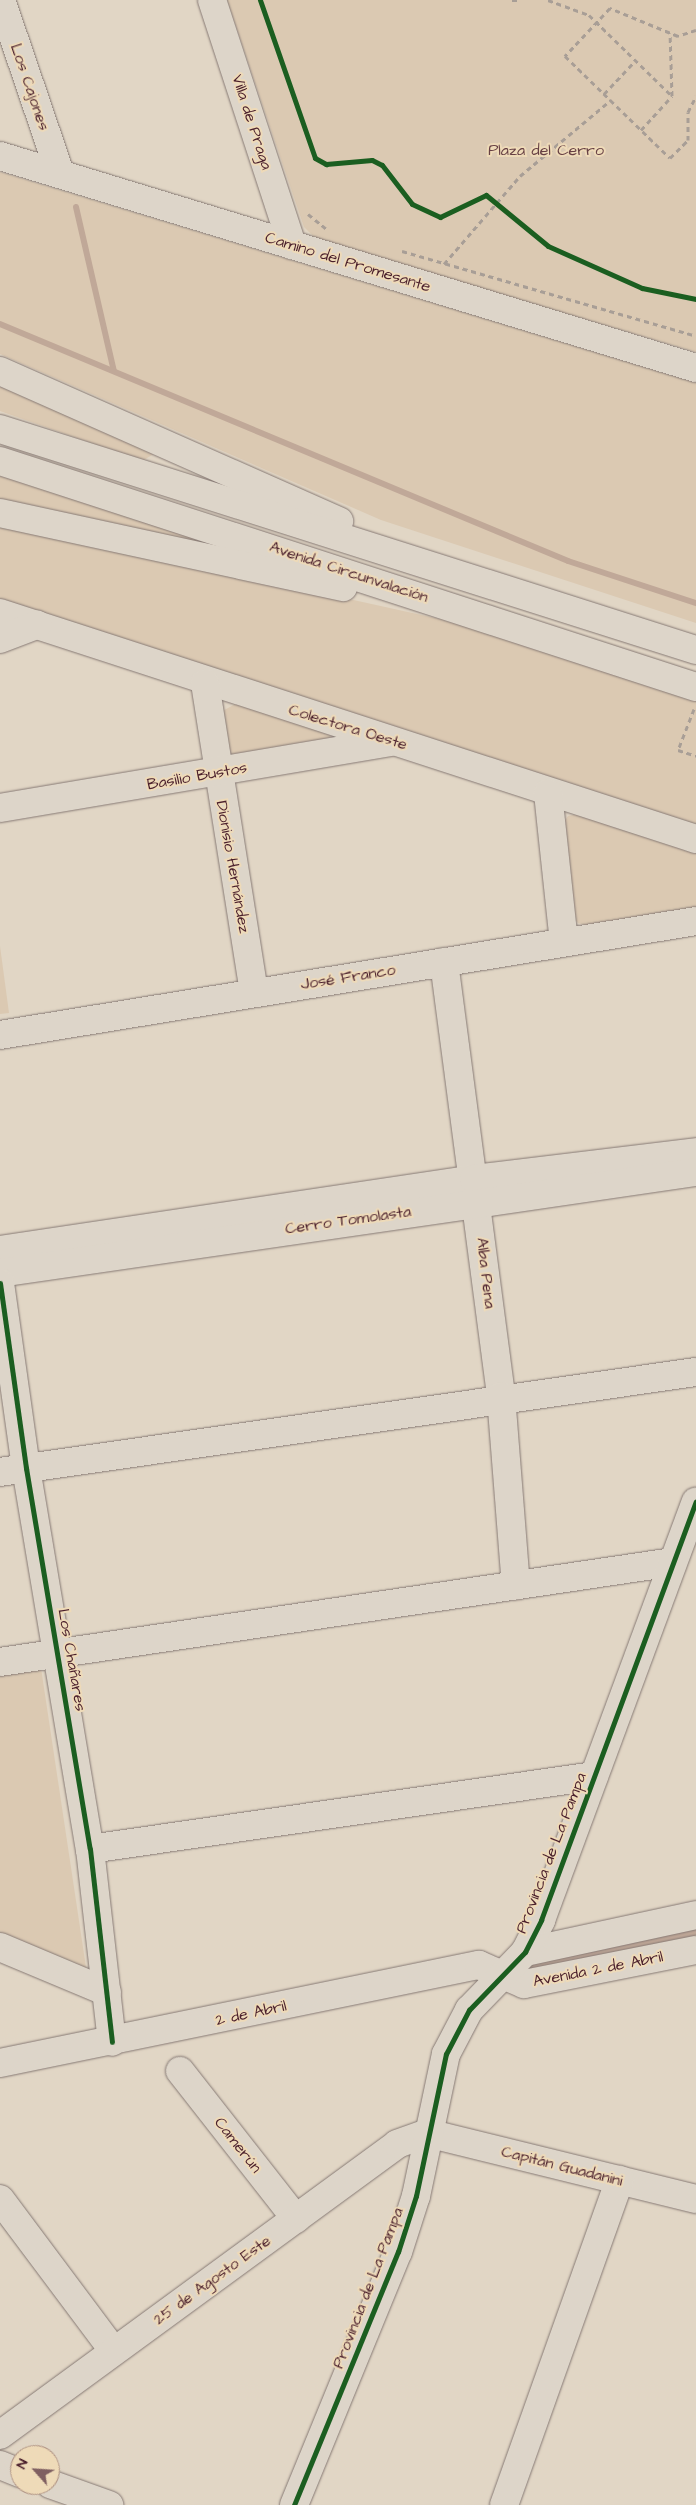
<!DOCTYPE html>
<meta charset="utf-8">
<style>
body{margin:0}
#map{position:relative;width:696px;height:2505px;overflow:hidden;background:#e1d6c5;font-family:"Architects Daughter",sans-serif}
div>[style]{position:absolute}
.green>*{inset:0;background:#dbc9b2}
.stream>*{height:6px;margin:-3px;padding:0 3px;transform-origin:3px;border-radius:3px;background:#c0a898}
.canal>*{height:21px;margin:-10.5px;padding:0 10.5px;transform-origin:10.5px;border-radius:10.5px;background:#c0a898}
.path>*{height:3px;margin-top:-1.5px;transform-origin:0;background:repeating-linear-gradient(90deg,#a89e96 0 5px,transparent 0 9px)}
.roads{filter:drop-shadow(0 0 1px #867974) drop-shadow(0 0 1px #867974)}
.minor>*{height:28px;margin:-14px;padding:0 14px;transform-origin:14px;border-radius:14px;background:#ddd5c9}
.highway>*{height:28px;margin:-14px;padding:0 14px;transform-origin:14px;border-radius:14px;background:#ddd5c9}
.cycleway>*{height:5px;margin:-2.5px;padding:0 2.5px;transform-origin:2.5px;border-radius:2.5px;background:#1b5e20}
span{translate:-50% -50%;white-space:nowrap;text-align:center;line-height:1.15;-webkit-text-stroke:4px #eedab8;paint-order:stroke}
.street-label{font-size:16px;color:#4a1f2b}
.park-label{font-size:16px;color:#663f43}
.north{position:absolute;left:10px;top:2445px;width:50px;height:50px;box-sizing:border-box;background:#eedab8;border:1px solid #ac8f80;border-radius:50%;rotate:296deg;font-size:14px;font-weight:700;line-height:20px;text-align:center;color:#4a1f2b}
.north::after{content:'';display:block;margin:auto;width:18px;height:22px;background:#7f5f61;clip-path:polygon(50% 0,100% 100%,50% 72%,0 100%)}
</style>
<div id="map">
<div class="green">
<i style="clip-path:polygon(227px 0,696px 0,696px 352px,317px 240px,304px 227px)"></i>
<i style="clip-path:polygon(0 172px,696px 383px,696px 623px,381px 520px,0 354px)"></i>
<i style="clip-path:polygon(0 379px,162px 449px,142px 461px,0 411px)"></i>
<i style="clip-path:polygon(0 474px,227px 545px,214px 553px,0 504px)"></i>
<i style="clip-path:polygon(0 522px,453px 622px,696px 700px,696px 831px,0 604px)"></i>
<i style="clip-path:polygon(239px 702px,330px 734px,330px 744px,233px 757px,223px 748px,219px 713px)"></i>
<i style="clip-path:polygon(578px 814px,696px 852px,696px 914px,592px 927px,578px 923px,569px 913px,562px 825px,568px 816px)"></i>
<i style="clip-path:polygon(0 946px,9px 1013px,0 1014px)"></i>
<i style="clip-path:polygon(41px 1668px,87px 1974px,0 1939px,0 1674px)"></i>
<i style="clip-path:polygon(696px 1927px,696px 1943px,527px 1978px,524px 1963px)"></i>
</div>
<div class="stream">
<i style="left:76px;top:207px;width:168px;rotate:77deg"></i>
<i style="left:0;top:324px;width:615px;rotate:22.65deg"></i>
<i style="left:568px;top:561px;width:135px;rotate:18.2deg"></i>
</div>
<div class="canal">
<i style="left:523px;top:1967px;width:176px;rotate:-11.1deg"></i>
</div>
<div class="path">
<i style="left:512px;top:0;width:7px"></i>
<i style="left:548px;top:0;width:44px;rotate:20.1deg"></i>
<i style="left:589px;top:15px;width:116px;rotate:44.3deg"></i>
<i style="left:696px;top:30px;width:19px;rotate:162deg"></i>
<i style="left:678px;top:36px;width:74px;rotate:-157.6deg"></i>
<i style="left:610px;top:8px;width:66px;rotate:133.2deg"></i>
<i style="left:565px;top:56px;width:146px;rotate:44.2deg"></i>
<i style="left:670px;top:158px;width:25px;rotate:-45deg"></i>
<i style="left:688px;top:140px;width:28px;rotate:-90deg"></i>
<i style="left:688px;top:112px;width:18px;rotate:-63deg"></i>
<i style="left:604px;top:94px;width:45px;rotate:-46.8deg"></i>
<i style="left:641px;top:130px;width:46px;rotate:-47.6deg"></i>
<i style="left:672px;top:96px;width:63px;rotate:-91.8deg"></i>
<i style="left:308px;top:214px;width:26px;rotate:39deg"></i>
<i style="left:402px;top:251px;width:306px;rotate:16.1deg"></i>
<i style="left:444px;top:264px;width:116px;rotate:-49.2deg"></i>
<i style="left:520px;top:176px;width:119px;rotate:-39.9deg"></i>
<i style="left:694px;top:709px;width:44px;rotate:111.3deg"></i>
<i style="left:678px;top:750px;width:19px;rotate:18deg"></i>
</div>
<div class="roads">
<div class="minor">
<i style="left:1px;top:0;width:183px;rotate:71.2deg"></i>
<i style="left:212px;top:0;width:258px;rotate:71.9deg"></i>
<i style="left:0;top:156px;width:728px;rotate:16.94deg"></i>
<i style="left:0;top:613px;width:732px;rotate:17.99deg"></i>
<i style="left:0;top:639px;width:40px;rotate:-21deg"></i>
<i style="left:205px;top:683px;width:313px;rotate:81deg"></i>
<i style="left:548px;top:793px;width:150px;rotate:83.9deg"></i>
<i style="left:0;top:808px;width:396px;rotate:-9.6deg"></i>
<i style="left:444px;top:962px;width:438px;rotate:82.5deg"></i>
<i style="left:501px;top:1396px;width:190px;rotate:85.5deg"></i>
<i style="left:0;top:1035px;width:705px;rotate:-9.3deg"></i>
<i style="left:0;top:1250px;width:479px;rotate:-8.5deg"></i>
<i style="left:474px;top:1179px;width:224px;rotate:-6.9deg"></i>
<i style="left:0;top:1273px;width:703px;rotate:-8.26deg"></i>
<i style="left:0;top:1283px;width:187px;rotate:82deg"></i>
<i style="left:26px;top:1468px;width:386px;rotate:80.5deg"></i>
<i style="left:90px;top:1849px;width:194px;rotate:83.5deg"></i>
<i style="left:0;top:1472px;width:703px;rotate:-8.18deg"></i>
<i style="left:0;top:1662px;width:680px;rotate:-8.45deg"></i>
<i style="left:90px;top:1849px;width:509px;rotate:-8.24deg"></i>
<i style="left:0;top:1947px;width:116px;rotate:22.8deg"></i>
<i style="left:525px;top:1952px;width:175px;rotate:-12.2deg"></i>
<i style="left:0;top:2063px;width:489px;rotate:-11.6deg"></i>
<i style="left:479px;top:1965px;width:49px;rotate:22.9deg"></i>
<i style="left:524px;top:1984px;width:175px;rotate:-11.2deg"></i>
<i style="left:180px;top:2071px;width:188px;rotate:51.9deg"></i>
<i style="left:427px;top:2133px;width:277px;rotate:13.8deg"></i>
<i style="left:0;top:2199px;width:189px;rotate:53.2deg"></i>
<i style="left:0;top:2435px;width:492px;rotate:-36.2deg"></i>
<i style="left:397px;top:2144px;width:32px;rotate:-20deg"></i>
<i style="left:0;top:2465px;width:22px;rotate:22deg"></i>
<i style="left:50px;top:2484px;width:63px;rotate:19.6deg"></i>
<i style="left:294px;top:2505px;width:274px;rotate:-67.7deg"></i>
<i style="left:398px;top:2252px;width:59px;rotate:-72.2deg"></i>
<i style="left:416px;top:2196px;width:145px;rotate:-78.1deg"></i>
<i style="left:446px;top:2054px;width:50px;rotate:-62.4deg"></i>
<i style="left:469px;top:2010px;width:81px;rotate:-46deg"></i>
<i style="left:525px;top:1952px;width:36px;rotate:-63deg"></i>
<i style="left:541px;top:1920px;width:446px;rotate:-69.7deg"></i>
<i style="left:504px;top:2505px;width:345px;rotate:-70.4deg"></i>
</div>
<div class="highway">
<i style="left:0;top:371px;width:371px;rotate:23.9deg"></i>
<i style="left:0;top:429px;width:730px;rotate:17.62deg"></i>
<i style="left:0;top:461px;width:732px;rotate:17.99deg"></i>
<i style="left:0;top:513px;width:351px;rotate:12.2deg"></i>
</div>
</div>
<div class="cycleway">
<i style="left:260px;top:0;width:167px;rotate:70.8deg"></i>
<i style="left:315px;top:158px;width:13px;rotate:29deg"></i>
<i style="left:326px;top:164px;width:46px;rotate:-5deg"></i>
<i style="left:372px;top:160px;width:11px;rotate:27deg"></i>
<i style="left:382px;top:165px;width:49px;rotate:52.4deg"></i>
<i style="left:412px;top:204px;width:31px;rotate:25deg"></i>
<i style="left:440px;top:217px;width:51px;rotate:-25.6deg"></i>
<i style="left:486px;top:195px;width:80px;rotate:39.4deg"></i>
<i style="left:548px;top:246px;width:103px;rotate:24.1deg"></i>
<i style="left:642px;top:288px;width:55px;rotate:11.5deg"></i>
<i style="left:0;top:1283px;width:187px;rotate:82deg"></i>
<i style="left:26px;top:1468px;width:386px;rotate:80.5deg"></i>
<i style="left:90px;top:1849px;width:194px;rotate:83.5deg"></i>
<i style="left:294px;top:2505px;width:274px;rotate:-67.7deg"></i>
<i style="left:398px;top:2252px;width:59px;rotate:-72.2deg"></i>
<i style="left:416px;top:2196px;width:145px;rotate:-78.1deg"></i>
<i style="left:446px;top:2054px;width:50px;rotate:-62.4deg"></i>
<i style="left:469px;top:2010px;width:81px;rotate:-46deg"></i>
<i style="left:525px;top:1952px;width:36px;rotate:-63deg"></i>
<i style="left:541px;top:1920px;width:446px;rotate:-69.7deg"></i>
</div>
<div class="street-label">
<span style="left:30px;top:87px;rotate:71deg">Los Cajones</span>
<span style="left:252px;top:122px;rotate:72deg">Villa de Praga</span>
<span style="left:348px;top:262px;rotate:17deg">Camino del Promesante</span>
<span style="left:349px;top:572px;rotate:18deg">Avenida Circunvalación</span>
<span style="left:348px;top:727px;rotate:17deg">Colectora Oeste</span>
<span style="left:197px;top:776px;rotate:-10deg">Basilio Bustos</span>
<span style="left:233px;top:867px;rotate:80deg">Dionisio Hernández</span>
<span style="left:348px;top:977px;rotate:-9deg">José Franco</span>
<span style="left:348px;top:1220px;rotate:-8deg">Cerro Tomolasta</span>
<span style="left:486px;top:1273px;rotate:83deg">Alba Pena</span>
<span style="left:72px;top:1660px;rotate:80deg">Los Chañares</span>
<span style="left:551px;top:1853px;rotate:-69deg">Provincia de La Pampa</span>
<span style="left:598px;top:1969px;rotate:-11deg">Avenida 2 de Abril</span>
<span style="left:251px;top:2013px;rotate:-12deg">2 de Abril</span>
<span style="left:238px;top:2145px;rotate:52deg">Camerún</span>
<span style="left:562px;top:2166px;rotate:14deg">Capitán Guadanini</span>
<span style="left:212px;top:2280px;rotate:-36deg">25 de Agosto Este</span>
<span style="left:368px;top:2288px;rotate:-69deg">Provincia de La Pampa</span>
</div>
<div class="park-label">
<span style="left:546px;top:150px">Plaza del Cerro</span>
</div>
<div class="north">N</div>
</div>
